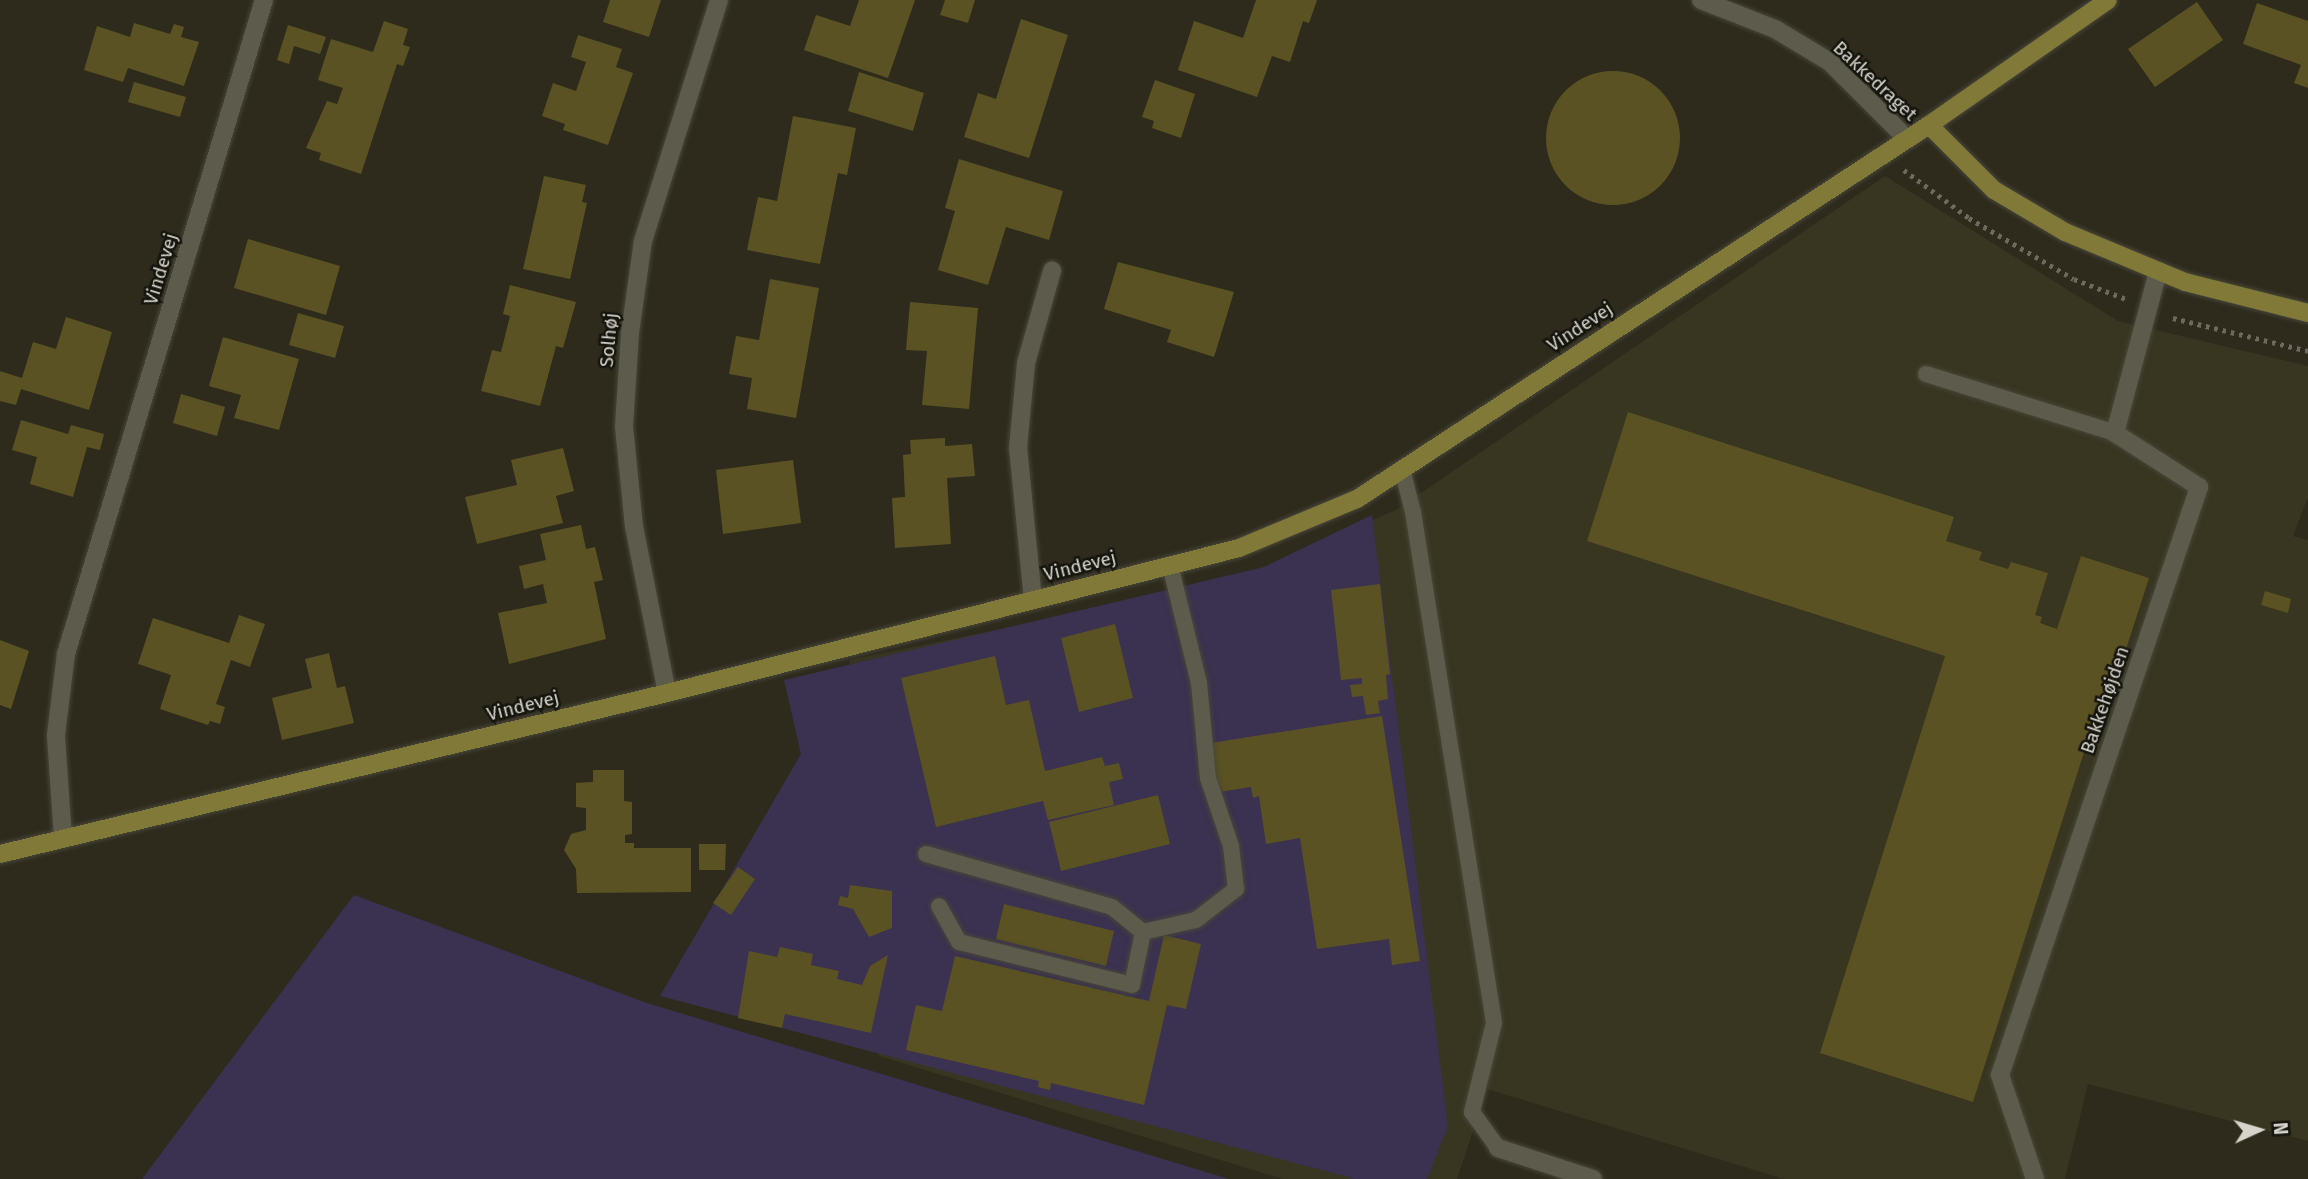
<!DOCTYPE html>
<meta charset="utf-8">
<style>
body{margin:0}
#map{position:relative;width:2308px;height:1179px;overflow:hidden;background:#2e2b1d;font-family:"Fira Sans",sans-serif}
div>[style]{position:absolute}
.built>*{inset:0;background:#383520}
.green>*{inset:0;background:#3b3150}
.building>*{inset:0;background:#5a5222}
.round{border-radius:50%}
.path>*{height:4.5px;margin-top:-2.25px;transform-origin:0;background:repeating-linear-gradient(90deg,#6c6a5e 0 3.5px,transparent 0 8.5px)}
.roads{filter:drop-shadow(0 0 2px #484639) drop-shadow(0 0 2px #484639)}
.lane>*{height:16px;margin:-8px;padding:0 8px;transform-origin:8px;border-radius:8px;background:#5d5b4b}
.street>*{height:18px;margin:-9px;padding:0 9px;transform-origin:9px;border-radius:9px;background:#5d5b4b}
.secondary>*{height:18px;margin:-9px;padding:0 9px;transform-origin:9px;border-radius:9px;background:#817938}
span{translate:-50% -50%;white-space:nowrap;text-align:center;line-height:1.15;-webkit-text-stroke:5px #15140d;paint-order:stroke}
.street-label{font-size:19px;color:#d6d4cb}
.north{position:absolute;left:2224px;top:1095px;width:70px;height:70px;-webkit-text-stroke:5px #15140d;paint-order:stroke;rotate:86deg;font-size:19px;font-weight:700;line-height:28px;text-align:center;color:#d6d4cb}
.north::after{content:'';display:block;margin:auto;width:24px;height:32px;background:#d6d4cb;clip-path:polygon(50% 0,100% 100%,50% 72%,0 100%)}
</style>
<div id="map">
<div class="built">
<i style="clip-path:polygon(1885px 176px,2118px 321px,2308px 366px,2308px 497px,2293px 536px,2308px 540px,2308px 1141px,2088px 1084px,2065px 1179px,1784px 1179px,1487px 1089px,1457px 1179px,1283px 1179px,879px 1056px,913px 915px,849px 660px,1223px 584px,1396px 510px)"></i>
</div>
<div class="green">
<i style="clip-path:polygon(1372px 515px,1448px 1126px,1427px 1179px,1356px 1179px,660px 996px,801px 754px,784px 680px,1264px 567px)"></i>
<i style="clip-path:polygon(354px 895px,647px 1003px,1229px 1179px,142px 1179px)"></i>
</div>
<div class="building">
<i style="clip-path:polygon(610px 0,661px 0,649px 37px,603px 22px)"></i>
<i style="clip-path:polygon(859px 0,915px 0,888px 78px,804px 50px,816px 15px,850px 26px)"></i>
<i style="clip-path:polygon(945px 0,975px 0,968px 23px,940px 15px)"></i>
<i style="clip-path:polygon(1256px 0,1317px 0,1309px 23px,1303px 21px,1290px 62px,1272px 56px,1257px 97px,1178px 70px,1194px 21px,1243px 38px)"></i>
<i style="clip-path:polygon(2197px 2px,2223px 40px,2155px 87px,2128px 49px)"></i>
<i style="clip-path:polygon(2257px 3px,2308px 21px,2308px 88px,2294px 83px,2301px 65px,2243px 44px)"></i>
<i style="clip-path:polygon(1021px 19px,1068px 35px,1029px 158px,964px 137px,978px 93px,996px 99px)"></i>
<i style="clip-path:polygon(384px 21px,408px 29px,403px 45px,410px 47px,403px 66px,397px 64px,361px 174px,319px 160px,321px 153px,306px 148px,327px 101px,337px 104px,343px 88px,318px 80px,331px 39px,373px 52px)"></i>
<i style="clip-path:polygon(134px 23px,170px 34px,174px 24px,184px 27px,181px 37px,199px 42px,184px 86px,128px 68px,123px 82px,84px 70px,97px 26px,130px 37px)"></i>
<i style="clip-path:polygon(288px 25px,326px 37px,320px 54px,294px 46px,289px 64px,277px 60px)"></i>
<i style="clip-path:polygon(578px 35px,622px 49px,616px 67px,633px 73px,608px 145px,563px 130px,565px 124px,542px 116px,553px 83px,576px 91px,586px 62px,571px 57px)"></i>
<i class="round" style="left:1546px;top:71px;width:134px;height:134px"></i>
<i style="clip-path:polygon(859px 72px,924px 93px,913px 131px,848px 111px)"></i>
<i style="clip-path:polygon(1155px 80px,1195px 94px,1181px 138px,1152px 128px,1154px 121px,1142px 117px)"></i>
<i style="clip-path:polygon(134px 82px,186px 97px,180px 117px,128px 102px)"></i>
<i style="clip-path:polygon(793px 116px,856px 128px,847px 175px,838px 173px,820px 264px,747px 250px,758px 197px,777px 201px)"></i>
<i style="clip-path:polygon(959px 159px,1063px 191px,1049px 240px,1006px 227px,988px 285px,938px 270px,955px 211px,945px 208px)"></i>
<i style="clip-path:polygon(544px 176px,586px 185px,582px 202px,587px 203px,570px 279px,523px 269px)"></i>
<i style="clip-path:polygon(248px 239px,340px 266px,326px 315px,234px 288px)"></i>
<i style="clip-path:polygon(1118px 262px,1234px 292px,1214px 357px,1167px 342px,1171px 330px,1104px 309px)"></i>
<i style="clip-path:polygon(770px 279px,819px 288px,796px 418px,747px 409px,752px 378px,729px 374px,736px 336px,759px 340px)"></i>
<i style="clip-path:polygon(510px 285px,576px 302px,563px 348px,556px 346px,540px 406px,481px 391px,492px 350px,501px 352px,510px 316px,503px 314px)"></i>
<i style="clip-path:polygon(910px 302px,978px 308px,969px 409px,922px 405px,927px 351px,906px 350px)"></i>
<i style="clip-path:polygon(298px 313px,344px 326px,335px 358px,289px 345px)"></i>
<i style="clip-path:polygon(66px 317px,112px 332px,89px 410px,21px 389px,16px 405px,0 401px,0 371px,22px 378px,33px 342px,56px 349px)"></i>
<i style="clip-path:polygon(223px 337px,299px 359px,279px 430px,234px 418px,241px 395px,209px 386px)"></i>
<i style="clip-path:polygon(181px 394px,225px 407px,217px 436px,173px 423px)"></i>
<i style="clip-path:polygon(1628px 412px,1954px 517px,1946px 541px,1982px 552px,1979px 560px,2008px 569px,2011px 562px,2048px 573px,2035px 615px,2042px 617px,2040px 623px,2057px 629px,2081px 556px,2149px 578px,2107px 708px,2099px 705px,1973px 1102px,1820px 1053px,1945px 656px,1587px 541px)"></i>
<i style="clip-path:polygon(21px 420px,68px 434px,71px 425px,104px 434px,100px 450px,87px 447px,73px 497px,30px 484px,37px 457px,12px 450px)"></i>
<i style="clip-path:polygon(945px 438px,945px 446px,972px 444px,975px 476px,947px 478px,951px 544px,895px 548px,892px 498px,905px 497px,903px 455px,911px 454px,910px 440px)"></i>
<i style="clip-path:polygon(563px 448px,574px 491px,556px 496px,563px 523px,477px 544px,465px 497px,517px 485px,511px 460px)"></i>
<i style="clip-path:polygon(793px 460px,801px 523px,723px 534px,716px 470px)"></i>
<i style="clip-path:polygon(581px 525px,586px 549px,595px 547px,603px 580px,594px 582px,606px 639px,509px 664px,498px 613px,547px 603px,543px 584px,524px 589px,519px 566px,546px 560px,540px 534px)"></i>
<i style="clip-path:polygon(1380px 584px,1390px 674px,1386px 675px,1388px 699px,1378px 701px,1380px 713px,1366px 715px,1363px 696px,1352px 697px,1350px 685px,1362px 684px,1362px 678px,1341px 680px,1331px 590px)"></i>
<i style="clip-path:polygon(2265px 591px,2291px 599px,2288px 613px,2261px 605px)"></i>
<i style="clip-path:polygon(239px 615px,265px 624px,250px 667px,231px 660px,216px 704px,225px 707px,220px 724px,210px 721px,208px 725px,160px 709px,171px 675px,138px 664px,153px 618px,229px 643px)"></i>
<i style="clip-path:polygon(1115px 624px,1133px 698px,1079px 712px,1061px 638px)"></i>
<i style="clip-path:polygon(0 640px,29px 651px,11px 709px,0 705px)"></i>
<i style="clip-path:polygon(329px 653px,337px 688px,345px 686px,354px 723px,282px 740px,272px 698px,312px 688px,305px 659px)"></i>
<i style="clip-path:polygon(995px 656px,1006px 705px,1029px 700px,1045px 771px,1102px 757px,1105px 766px,1119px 763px,1123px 779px,1109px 782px,1114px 805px,1048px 820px,1043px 801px,936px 827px,901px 678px)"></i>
<i style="clip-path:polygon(1382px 716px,1420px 961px,1392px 965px,1389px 939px,1317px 949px,1300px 838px,1266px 844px,1259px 796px,1253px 798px,1251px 787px,1219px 792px,1211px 743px)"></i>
<i style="clip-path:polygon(593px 770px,624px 770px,624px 801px,632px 802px,632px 834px,625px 835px,625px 843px,634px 843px,634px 848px,691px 848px,691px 892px,577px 893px,576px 869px,564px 850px,571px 834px,586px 830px,586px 808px,576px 807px,576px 783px,593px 782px)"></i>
<i style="clip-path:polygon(1158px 795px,1170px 844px,1061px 871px,1049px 822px)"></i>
<i style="clip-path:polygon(699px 844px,726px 844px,725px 870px,699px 870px)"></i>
<i style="clip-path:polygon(738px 867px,755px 879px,731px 915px,713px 903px)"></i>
<i style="clip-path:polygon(850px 885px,892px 891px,892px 928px,869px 937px,853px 909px,838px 905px,840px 896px,848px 898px)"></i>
<i style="clip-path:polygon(1004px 904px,1114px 931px,1106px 966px,996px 939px)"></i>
<i style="clip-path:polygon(1164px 935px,1201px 944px,1186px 1009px,1167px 1005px,1144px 1105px,1051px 1083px,1050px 1090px,1038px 1087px,1039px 1081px,906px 1050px,916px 1005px,942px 1011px,955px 956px,1149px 1001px)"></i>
<i style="clip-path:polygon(780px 947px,813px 954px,811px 965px,839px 971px,837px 979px,862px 985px,870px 966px,888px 955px,871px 1033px,785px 1014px,782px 1028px,738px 1018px,749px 951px,777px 957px)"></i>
</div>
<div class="path">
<i style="left:1904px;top:170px;width:81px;rotate:36.4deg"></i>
<i style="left:1969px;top:218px;width:121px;rotate:30.2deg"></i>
<i style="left:2074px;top:279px;width:56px;rotate:21deg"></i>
<i style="left:2173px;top:318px;width:139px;rotate:13.7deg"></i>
</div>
<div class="roads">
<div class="lane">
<i style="left:1926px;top:374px;width:198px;rotate:17.3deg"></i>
<i style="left:1402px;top:469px;width:44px;rotate:75.7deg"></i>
<i style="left:1413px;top:512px;width:517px;rotate:80.99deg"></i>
<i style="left:1494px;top:1023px;width:92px;rotate:103.9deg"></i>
<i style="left:1472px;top:1112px;width:44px;rotate:54.2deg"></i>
<i style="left:926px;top:854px;width:193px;rotate:15.9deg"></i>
<i style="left:1112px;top:907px;width:40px;rotate:39deg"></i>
<i style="left:1143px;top:932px;width:54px;rotate:101.7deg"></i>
<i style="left:1132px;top:985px;width:178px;rotate:-166deg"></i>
<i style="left:959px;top:942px;width:41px;rotate:-119.1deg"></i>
<i style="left:1143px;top:932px;width:54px;rotate:-12.8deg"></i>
<i style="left:1196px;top:920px;width:51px;rotate:-37.8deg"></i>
<i style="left:1236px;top:889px;width:43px;rotate:-96.6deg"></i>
<i style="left:1231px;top:846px;width:72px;rotate:-108.7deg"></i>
<i style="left:1208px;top:778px;width:95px;rotate:-95.4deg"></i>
<i style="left:1199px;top:683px;width:122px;rotate:-103.8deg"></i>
</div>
<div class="street">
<i style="left:1701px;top:0;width:79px;rotate:21.4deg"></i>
<i style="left:1775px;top:29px;width:64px;rotate:31deg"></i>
<i style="left:1830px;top:62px;width:109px;rotate:45deg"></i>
<i style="left:1033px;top:600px;width:153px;rotate:-95.6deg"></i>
<i style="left:1018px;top:448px;width:85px;rotate:-84.6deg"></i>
<i style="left:1026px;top:363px;width:96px;rotate:-74.2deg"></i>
<i style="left:667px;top:693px;width:169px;rotate:-101.2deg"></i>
<i style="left:634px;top:527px;width:101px;rotate:-95.7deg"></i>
<i style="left:624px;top:426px;width:93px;rotate:-86.3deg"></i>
<i style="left:630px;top:333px;width:93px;rotate:-82deg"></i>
<i style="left:643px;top:241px;width:253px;rotate:-72.5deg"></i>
<i style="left:63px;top:839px;width:104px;rotate:-93.9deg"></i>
<i style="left:56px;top:735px;width:82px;rotate:-83deg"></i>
<i style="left:66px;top:654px;width:683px;rotate:-73.16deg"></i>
<i style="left:1498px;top:1148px;width:100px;rotate:18.1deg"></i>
<i style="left:2035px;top:1179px;width:110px;rotate:-108.6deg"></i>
<i style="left:2000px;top:1075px;width:621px;rotate:-71.3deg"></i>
<i style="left:2199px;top:487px;width:100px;rotate:-147.3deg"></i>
<i style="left:2115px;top:433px;width:168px;rotate:-75.1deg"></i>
</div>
<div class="secondary">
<i style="left:1929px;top:125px;width:92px;rotate:45deg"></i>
<i style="left:1994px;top:190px;width:82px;rotate:30.6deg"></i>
<i style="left:2065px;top:232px;width:130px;rotate:22.6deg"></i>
<i style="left:2185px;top:282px;width:127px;rotate:14.1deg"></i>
<i style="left:0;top:854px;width:686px;rotate:-13.57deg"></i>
<i style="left:667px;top:693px;width:590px;rotate:-14.22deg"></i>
<i style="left:1239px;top:548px;width:128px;rotate:-22.6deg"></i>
<i style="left:1357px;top:499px;width:683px;rotate:-33.18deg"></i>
<i style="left:1929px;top:125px;width:218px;rotate:-34.9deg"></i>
</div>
</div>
<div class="street-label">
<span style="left:1875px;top:81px;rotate:43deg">Bakkedraget</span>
<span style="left:161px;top:269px;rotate:-73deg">Vindevej</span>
<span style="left:1580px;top:327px;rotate:-33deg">Vindevej</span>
<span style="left:609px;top:340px;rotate:-85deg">Solhøj</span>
<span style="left:1080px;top:566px;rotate:-14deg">Vindevej</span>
<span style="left:2105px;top:700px;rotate:-71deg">Bakkehøjden</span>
<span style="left:523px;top:706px;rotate:-14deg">Vindevej</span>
</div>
<div class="north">N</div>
</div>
